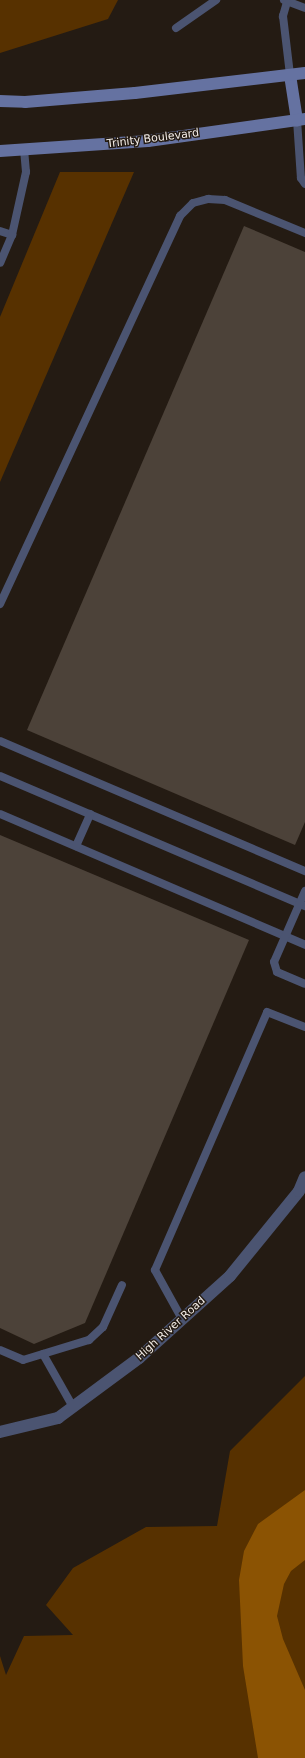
<!DOCTYPE html>
<style>
body{margin:0}
#map{position:relative;width:305px;height:1758px;overflow:hidden;background:#241b13;font-family:"DejaVu Sans",sans-serif}
div>[style]{position:absolute}
.green>*{inset:0;background:#573100}
.water>*{inset:0;background:#8b5303}
.building>*{inset:0;background:#4c4239}
.lane>*{height:8px;margin:-4px;padding:0 4px;transform-origin:4px;border-radius:4px;background:#4b5471}
.street>*{height:12px;margin:-6px;padding:0 6px;transform-origin:6px;border-radius:6px;background:#4b5471}
.secondary>*{height:12px;margin:-6px;padding:0 6px;transform-origin:6px;border-radius:6px;background:#6572a1}
span{translate:-50% -50%;white-space:nowrap;text-align:center;line-height:1.15;-webkit-text-stroke:3px #241b13;paint-order:stroke}
.street-label{font-size:11px;color:#f4eee9}
</style>
<div id="map">
<div class="green">
<i style="clip-path:polygon(0 0,118px 0,108px 19px,0 53px)"></i>
<i style="clip-path:polygon(60px 172px,134px 172px,0 482px,0 317px)"></i>
<i style="clip-path:polygon(305px 1376px,305px 1758px,0 1758px,0 1656px,6px 1675px,24px 1636px,73px 1635px,46px 1605px,73px 1568px,146px 1527px,217px 1526px,230px 1451px)"></i>
</div>
<div class="water">
<i style="clip-path:polygon(305px 1490px,305px 1560px,291px 1571px,284px 1584px,277px 1616px,283px 1639px,305px 1690px,305px 1758px,258px 1758px,243px 1666px,239px 1580px,244px 1551px,258px 1524px)"></i>
</div>
<div class="building">
<i style="clip-path:polygon(244px 226px,305px 252px,305px 822px,295px 845px,27px 730px)"></i>
<i style="clip-path:polygon(0 835px,249px 940px,85px 1323px,34px 1344px,0 1328px)"></i>
</div>
<div class="lane">
<i style="left:284px;top:0;width:22px;rotate:21deg"></i>
<i style="left:287px;top:2px;width:15px;rotate:106deg"></i>
<i style="left:283px;top:16px;width:59px;rotate:83.2deg"></i>
<i style="left:176px;top:28px;width:49px;rotate:-35deg"></i>
<i style="left:297px;top:120px;width:58px;rotate:86.1deg"></i>
<i style="left:301px;top:178px;width:7px;rotate:56deg"></i>
<i style="left:0;top:231px;width:13px;rotate:18deg"></i>
<i style="left:12px;top:235px;width:30px;rotate:113deg"></i>
<i style="left:12px;top:235px;width:65px;rotate:-77.5deg"></i>
<i style="left:26px;top:172px;width:21px;rotate:-95deg"></i>
<i style="left:0;top:604px;width:428px;rotate:-65.1deg"></i>
<i style="left:180px;top:216px;width:18px;rotate:-45deg"></i>
<i style="left:193px;top:203px;width:16px;rotate:-15deg"></i>
<i style="left:208px;top:199px;width:17px;rotate:3deg"></i>
<i style="left:225px;top:200px;width:87px;rotate:22.4deg"></i>
<i style="left:0;top:741px;width:332px;rotate:23.1deg"></i>
<i style="left:0;top:776px;width:332px;rotate:23.1deg"></i>
<i style="left:0;top:814px;width:332px;rotate:23.2deg"></i>
<i style="left:76px;top:846px;width:35px;rotate:-66deg"></i>
<i style="left:305px;top:891px;width:77px;rotate:113.6deg"></i>
<i style="left:274px;top:962px;width:10px;rotate:73deg"></i>
<i style="left:277px;top:972px;width:30px;rotate:23deg"></i>
<i style="left:182px;top:1319px;width:56px;rotate:-118.9deg"></i>
<i style="left:155px;top:1270px;width:281px;rotate:-66.5deg"></i>
<i style="left:267px;top:1012px;width:41px;rotate:21.5deg"></i>
<i style="left:0;top:1350px;width:25px;rotate:23deg"></i>
<i style="left:23px;top:1360px;width:69px;rotate:-16.9deg"></i>
<i style="left:89px;top:1340px;width:19px;rotate:-43deg"></i>
<i style="left:103px;top:1327px;width:46px;rotate:-65.7deg"></i>
<i style="left:43px;top:1354px;width:61px;rotate:60.5deg"></i>
</div>
<div class="street">
<i style="left:0;top:1432px;width:60px;rotate:-13.6deg"></i>
<i style="left:58px;top:1418px;width:101px;rotate:-36.5deg"></i>
<i style="left:139px;top:1358px;width:122px;rotate:-42deg"></i>
<i style="left:230px;top:1276px;width:109px;rotate:-50.9deg"></i>
<i style="left:299px;top:1191px;width:15px;rotate:-67deg"></i>
</div>
<div class="secondary">
<i style="left:290px;top:75px;width:46px;rotate:81.2deg"></i>
<i style="left:0;top:101px;width:25px;rotate:2deg"></i>
<i style="left:25px;top:102px;width:110px;rotate:-4.7deg"></i>
<i style="left:135px;top:93px;width:171px;rotate:-6.7deg"></i>
<i style="left:0;top:151px;width:148px;rotate:-3.9deg"></i>
<i style="left:148px;top:141px;width:159px;rotate:-8deg"></i>
</div>
<div class="street-label">
<span style="left:153px;top:139px;rotate:-7deg">Trinity Boulevard</span>
<span style="left:171px;top:1329px;rotate:-42deg">High River Road</span>
</div>
</div>
